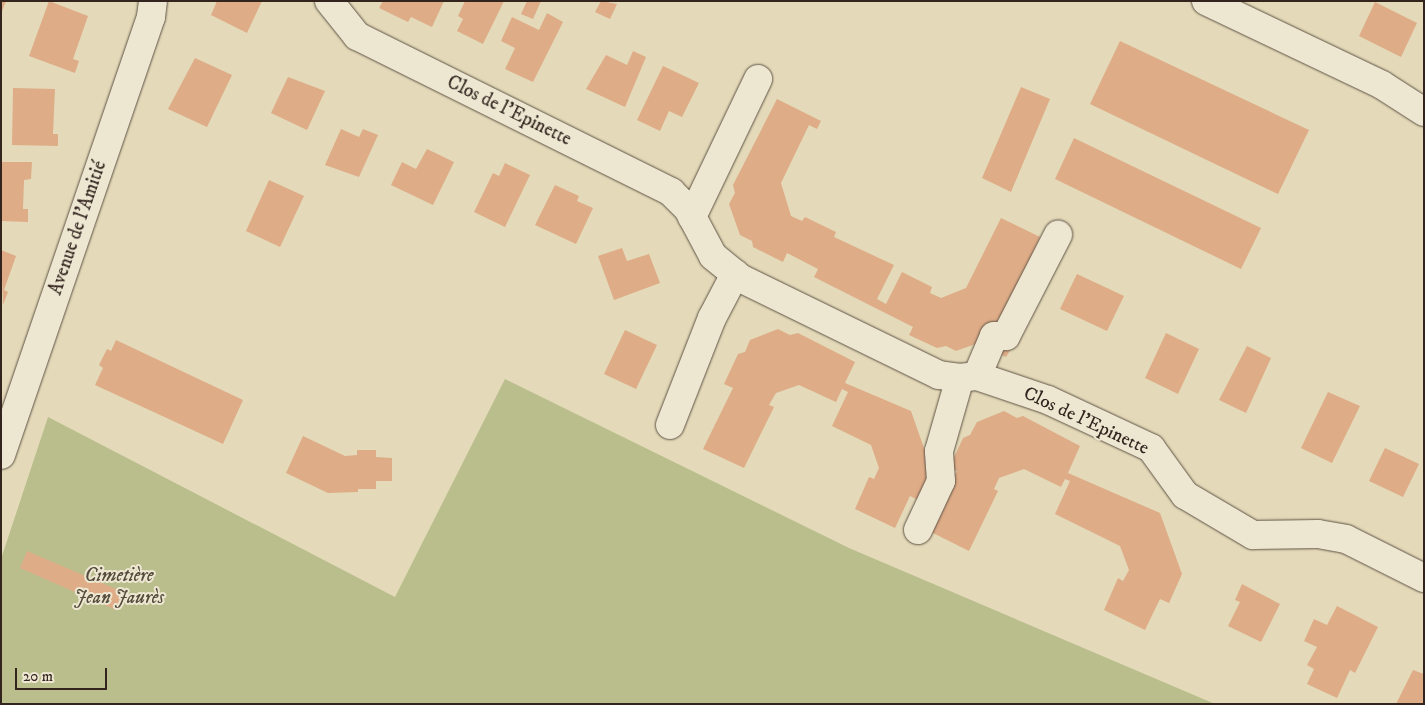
<!DOCTYPE html>
<meta charset="utf-8">
<style>
body{margin:0}
#map{position:relative;width:1425px;height:705px;overflow:hidden;background:#e4dab9;font-family:"IM FELL DW Pica",serif}
div>[style]{position:absolute}
.green>*{inset:0;background:#b9be8c}
.building>*{inset:0;background:#deac87}
.roads{filter:drop-shadow(0 0 1px #5f5245) drop-shadow(0 0 1px #5f5245)}
.minor>*{height:28px;margin:-14px;padding:0 14px;transform-origin:14px;border-radius:14px;background:#ede7d2}
span{translate:-50% -50%;white-space:nowrap;text-align:center;line-height:1.15;-webkit-text-stroke:4px #ede7d2;paint-order:stroke}
.street-label{font-size:19px;color:#33251e}
.park-label{font-size:19px;color:#544b3a;font-style:italic}
.frame{position:absolute;inset:0;border:2px solid #33251e;pointer-events:none}
.scale{position:absolute;left:15px;top:668px;width:92px;height:22px;box-sizing:border-box;border:2px solid #33251e;border-top:0;padding-left:6px;font-size:15px;line-height:18px;white-space:nowrap;color:#33251e;-webkit-text-stroke:4px #ede7d2;paint-order:stroke}
</style>
<div id="map">
<div class="green">
<i style="clip-path:polygon(505px 379px,849px 548px,1215px 704px,1px 704px,1px 559px,48px 417px,395px 597px)"></i>
</div>
<div class="building">
<i style="clip-path:polygon(1px 1px,6px 1px,1px 14px)"></i>
<i style="clip-path:polygon(49px 1px,88px 16px,73px 59px,79px 61px,75px 73px,29px 56px)"></i>
<i style="clip-path:polygon(217px 1px,262px 1px,247px 33px,211px 15px)"></i>
<i style="clip-path:polygon(383px 1px,444px 1px,432px 27px,411px 17px,408px 22px,379px 8px)"></i>
<i style="clip-path:polygon(465px 1px,504px 1px,483px 44px,457px 31px,463px 19px,458px 16px)"></i>
<i style="clip-path:polygon(527px 1px,541px 1px,533px 19px,521px 14px)"></i>
<i style="clip-path:polygon(601px 1px,617px 4px,610px 19px,595px 12px)"></i>
<i style="clip-path:polygon(1375px 2px,1417px 23px,1401px 57px,1359px 36px)"></i>
<i style="clip-path:polygon(547px 13px,563px 22px,533px 82px,505px 69px,515px 48px,501px 41px,512px 17px,539px 30px)"></i>
<i style="clip-path:polygon(1120px 41px,1309px 130px,1278px 194px,1090px 104px)"></i>
<i style="clip-path:polygon(633px 51px,646px 57px,625px 107px,586px 89px,606px 55px,627px 65px)"></i>
<i style="clip-path:polygon(195px 58px,232px 75px,207px 127px,168px 109px)"></i>
<i style="clip-path:polygon(663px 66px,699px 83px,682px 117px,669px 111px,660px 131px,637px 120px)"></i>
<i style="clip-path:polygon(288px 77px,325px 91px,307px 130px,271px 113px)"></i>
<i style="clip-path:polygon(1021px 87px,1050px 99px,1011px 192px,982px 178px)"></i>
<i style="clip-path:polygon(13px 88px,55px 89px,53px 134px,58px 134px,58px 146px,12px 145px)"></i>
<i style="clip-path:polygon(777px 99px,821px 121px,817px 129px,809px 125px,781px 183px,791px 216px,802px 221px,805px 217px,836px 232px,834px 237px,894px 265px,877px 299px,886px 304px,902px 272px,932px 287px,930px 293px,941px 298px,966px 288px,1001px 218px,1040px 237px,999px 327px,984px 341px,956px 351px,946px 346px,937px 348px,909px 335px,913px 327px,814px 277px,818px 269px,787px 253px,783px 262px,753px 247px,752px 241px,740px 235px,729px 204px,735px 193px,733px 185px)"></i>
<i style="clip-path:polygon(341px 129px,359px 137px,363px 129px,378px 135px,359px 177px,325px 165px)"></i>
<i style="clip-path:polygon(1074px 138px,1261px 228px,1241px 269px,1055px 179px)"></i>
<i style="clip-path:polygon(427px 149px,454px 162px,433px 205px,391px 185px,402px 162px,416px 169px)"></i>
<i style="clip-path:polygon(1px 162px,32px 162px,31px 179px,24px 180px,23px 209px,28px 209px,28px 222px,1px 221px)"></i>
<i style="clip-path:polygon(505px 163px,530px 175px,505px 227px,474px 212px,493px 173px,499px 176px)"></i>
<i style="clip-path:polygon(269px 180px,304px 196px,280px 247px,246px 231px)"></i>
<i style="clip-path:polygon(555px 185px,579px 196px,577px 201px,593px 208px,576px 244px,535px 225px)"></i>
<i style="clip-path:polygon(622px 248px,627px 261px,649px 254px,660px 283px,614px 300px,598px 256px)"></i>
<i style="clip-path:polygon(1px 250px,16px 256px,4px 290px,8px 292px,3px 305px)"></i>
<i style="clip-path:polygon(1077px 274px,1124px 296px,1107px 331px,1060px 309px)"></i>
<i style="clip-path:polygon(778px 329px,790px 335px,798px 333px,855px 362px,845px 383px,911px 411px,932px 471px,918px 500px,910px 496px,895px 528px,855px 509px,869px 477px,874px 479px,879px 468px,871px 445px,832px 426px,848px 392px,842px 389px,836px 402px,799px 385px,776px 393px,769px 405px,774px 407px,744px 468px,703px 449px,733px 388px,724px 384px,738px 354px,745px 352px,750px 340px)"></i>
<i style="clip-path:polygon(625px 330px,657px 345px,636px 389px,604px 374px)"></i>
<i style="clip-path:polygon(1166px 333px,1199px 349px,1178px 394px,1145px 378px)"></i>
<i style="clip-path:polygon(116px 340px,243px 400px,223px 444px,95px 385px,103px 368px,99px 365px,107px 349px,111px 351px)"></i>
<i style="clip-path:polygon(999px 343px,1011px 349px,1006px 357px,995px 352px)"></i>
<i style="clip-path:polygon(1247px 346px,1271px 358px,1246px 413px,1219px 400px)"></i>
<i style="clip-path:polygon(1328px 392px,1360px 406px,1332px 463px,1301px 448px)"></i>
<i style="clip-path:polygon(1004px 411px,1017px 418px,1023px 416px,1080px 446px,1068px 473px,1160px 513px,1182px 574px,1169px 603px,1160px 599px,1145px 630px,1104px 610px,1118px 578px,1123px 581px,1129px 570px,1120px 546px,1055px 514px,1070px 481px,1065px 479px,1061px 487px,1024px 469px,999px 478px,994px 489px,998px 491px,969px 551px,929px 531px,957px 471px,949px 468px,963px 438px,970px 435px,977px 422px)"></i>
<i style="clip-path:polygon(303px 436px,345px 456px,357px 455px,357px 450px,376px 450px,376px 457px,392px 458px,392px 481px,376px 481px,376px 489px,358px 489px,358px 492px,328px 493px,286px 473px)"></i>
<i style="clip-path:polygon(1385px 448px,1419px 464px,1403px 497px,1369px 481px)"></i>
<i style="clip-path:polygon(27px 551px,123px 592px,116px 610px,20px 568px)"></i>
<i style="clip-path:polygon(1242px 584px,1280px 604px,1261px 642px,1228px 626px,1240px 602px,1235px 600px)"></i>
<i style="clip-path:polygon(1337px 606px,1378px 627px,1355px 673px,1350px 670px,1337px 698px,1307px 684px,1314px 669px,1307px 665px,1317px 647px,1304px 641px,1314px 619px,1327px 625px)"></i>
<i style="clip-path:polygon(1413px 670px,1424px 674px,1424px 704px,1396px 704px)"></i>
</div>
<div class="roads">
<div class="minor">
<i style="left:329px;top:1px;width:45px;rotate:51.3deg"></i>
<i style="left:357px;top:36px;width:351px;rotate:26.4deg"></i>
<i style="left:671px;top:192px;width:24px;rotate:45deg"></i>
<i style="left:688px;top:209px;width:53px;rotate:62deg"></i>
<i style="left:713px;top:256px;width:35px;rotate:39deg"></i>
<i style="left:740px;top:278px;width:221px;rotate:26deg"></i>
<i style="left:939px;top:375px;width:21px;rotate:8deg"></i>
<i style="left:960px;top:378px;width:17px;rotate:-7deg"></i>
<i style="left:977px;top:376px;width:75px;rotate:18.7deg"></i>
<i style="left:1048px;top:400px;width:114px;rotate:25deg"></i>
<i style="left:1151px;top:448px;width:58px;rotate:54.1deg"></i>
<i style="left:1185px;top:495px;width:79px;rotate:30.5deg"></i>
<i style="left:1253px;top:535px;width:65px;rotate:-0.9deg"></i>
<i style="left:1318px;top:534px;width:28px;rotate:10deg"></i>
<i style="left:1346px;top:539px;width:87px;rotate:26.6deg"></i>
<i style="left:1206px;top:1px;width:195px;rotate:25.5deg"></i>
<i style="left:1382px;top:85px;width:50px;rotate:32.7deg"></i>
<i style="left:692px;top:217px;width:153px;rotate:-64.4deg"></i>
<i style="left:977px;top:376px;width:43px;rotate:-67deg"></i>
<i style="left:994px;top:336px;width:12px"></i>
<i style="left:1006px;top:336px;width:114px;rotate:-62.8deg"></i>
<i style="left:670px;top:425px;width:115px;rotate:-68.6deg"></i>
<i style="left:712px;top:318px;width:50px;rotate:-62.4deg"></i>
<i style="left:1px;top:455px;width:463px;rotate:-71.1deg"></i>
<i style="left:151px;top:17px;width:16px;rotate:-83deg"></i>
<i style="left:918px;top:530px;width:54px;rotate:-64.9deg"></i>
<i style="left:941px;top:481px;width:30px;rotate:-94deg"></i>
<i style="left:939px;top:451px;width:76px;rotate:-74deg"></i>
</div>
</div>
<div class="street-label">
<span style="left:509px;top:111px;rotate:26deg">Clos de l'Epinette</span>
<span style="left:78px;top:228px;rotate:-71deg">Avenue de l'Amitié</span>
<span style="left:1086px;top:421px;rotate:25deg">Clos de l'Epinette</span>
</div>
<div class="park-label">
<span style="left:119px;top:587px">Cimetière<br>Jean Jaurès</span>
</div>
<div class="frame"></div>
<div class="scale">20 m</div>
</div>
